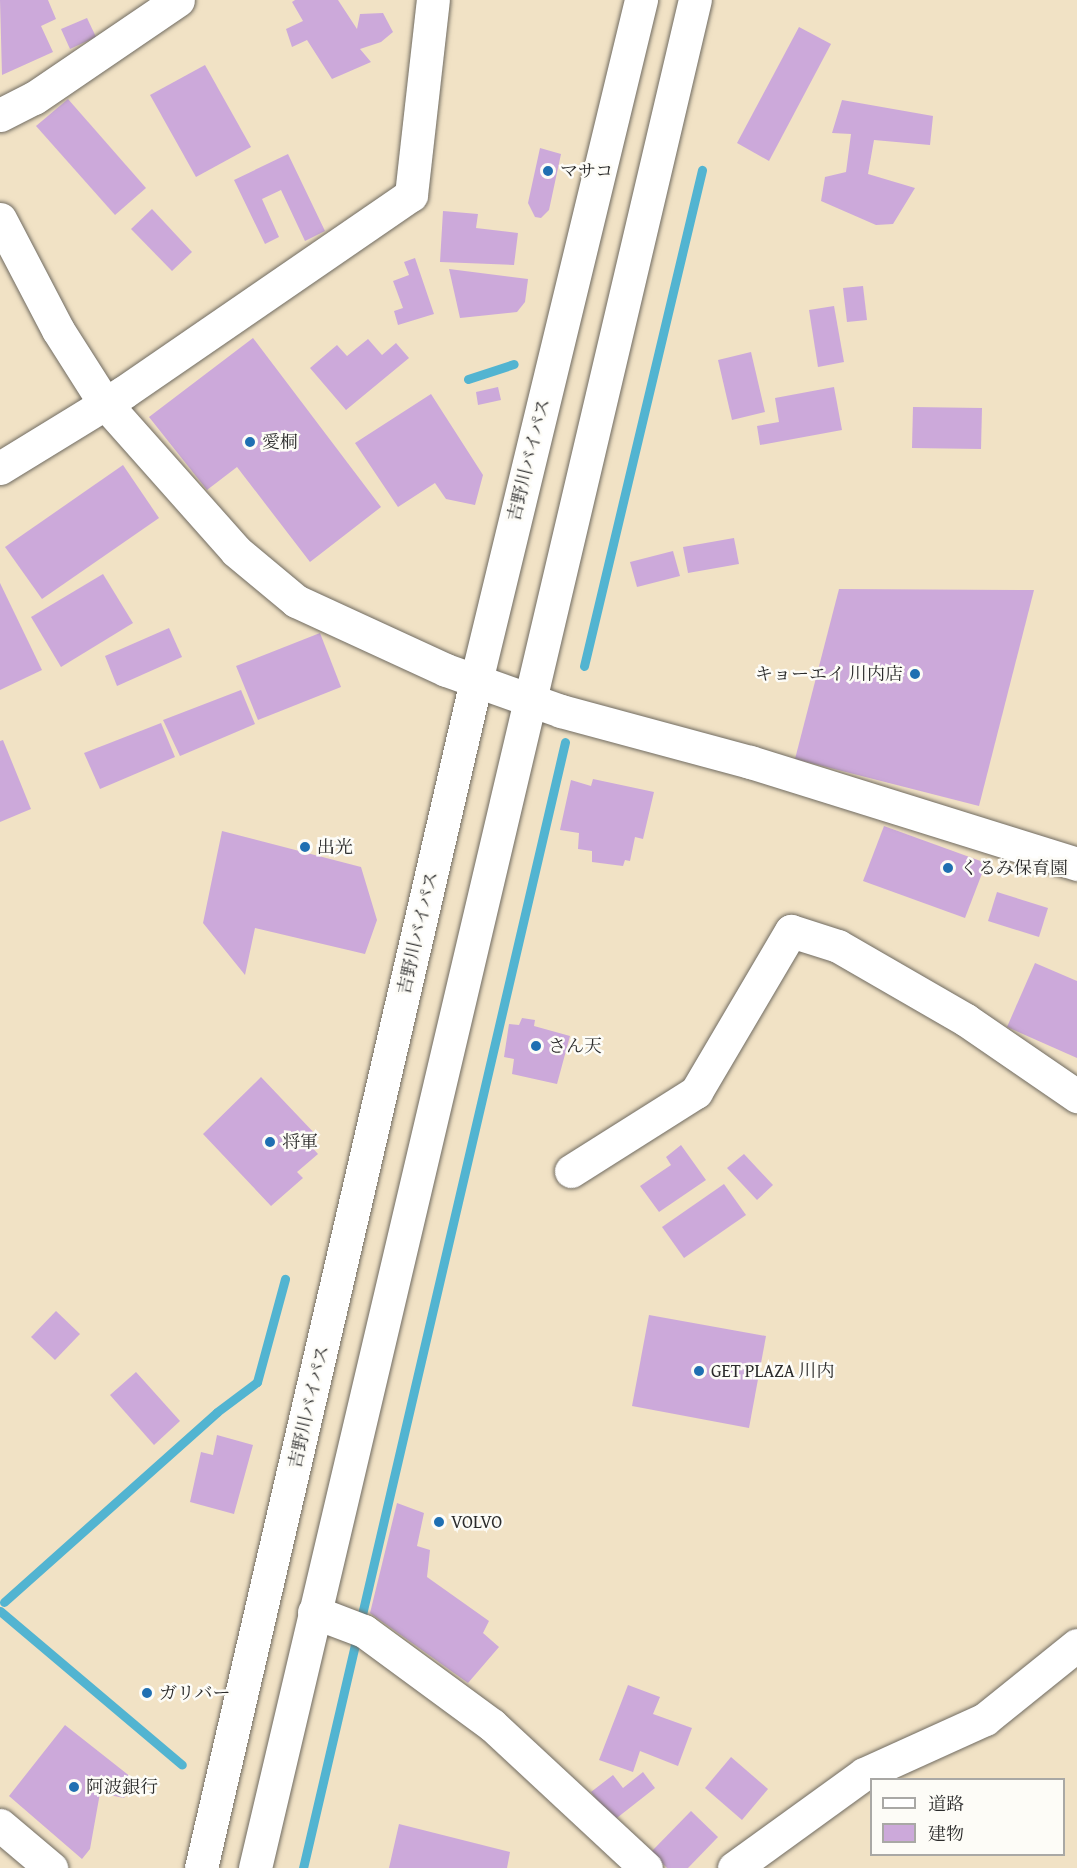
<!DOCTYPE html>
<meta charset="utf-8">
<style>
body{margin:0}
#map{position:relative;width:1077px;height:1868px;overflow:hidden;background:#f1e2c5;font-family:"Gentium Book Plus","Noto Serif JP",serif}
div>[style]{position:absolute}
.stream>*{height:9px;margin:-4.5px;padding:0 4.5px;transform-origin:4.5px;border-radius:4.5px;background:#52b4d1}
.building>*{inset:0;background:#cca9da}
.roads{filter:drop-shadow(0 0 2px #706b61) drop-shadow(0 0 2px #706b61)}
.minor>*{height:33px;margin:-16.5px;padding:0 16.5px;transform-origin:16.5px;border-radius:16.5px;background:#fff}
.highway>*{height:33px;margin:-16.5px;padding:0 16.5px;transform-origin:16.5px;border-radius:16.5px;background:#fff}
.dots>*{width:16px;height:16px;translate:-50% -50%;box-sizing:border-box;border:3px solid #fdfcf7;border-radius:50%}
span{translate:-50% -50%;white-space:nowrap;text-align:center;line-height:1.15;-webkit-text-stroke:5px #fdfcf7;paint-order:stroke}
.poi-label{font-size:18px;color:#2b2b2b}
.left{translate:0 -50%;text-align:left}
.right{translate:-100% -50%;text-align:right}
.street-label{font-size:18px;color:#2b2b2b}
.legend{position:absolute;left:870px;top:1778px;width:195px;height:78px;box-sizing:border-box;background:#fdfcf7;border:2px solid #a9a8a5;margin:0;padding:8px 10px;list-style:none;font-size:18px;color:#2b2b2b}
.legend li{display:flex;align-items:center;gap:12px;height:30px}
.legend b{width:30px;border:2px solid #a9a8a5}
</style>
<div id="map">
<div class="stream">
<i style="left:468px;top:379px;width:48px;rotate:-18.1deg"></i>
<i style="left:584px;top:666px;width:510px;rotate:-76.62deg"></i>
<i style="left:4px;top:1602px;width:285px;rotate:-41.7deg"></i>
<i style="left:217px;top:1412px;width:50px;rotate:-36.9deg"></i>
<i style="left:257px;top:1382px;width:107px;rotate:-74.8deg"></i>
<i style="left:0;top:1611px;width:238px;rotate:40.2deg"></i>
<i style="left:303px;top:1868px;width:1156px;rotate:-76.9deg"></i>
</div>
<div class="building">
<i style="clip-path:polygon(0 0,48px 0,56px 19px,41px 26px,53px 52px,2px 75px)"></i>
<i style="clip-path:polygon(295px 0,338px 0,357px 29px,360px 14px,383px 13px,393px 32px,381px 42px,360px 49px,371px 62px,332px 79px,307px 40px,292px 47px,286px 29px,303px 21px,292px 2px)"></i>
<i style="clip-path:polygon(87px 18px,96px 37px,70px 49px,61px 29px)"></i>
<i style="clip-path:polygon(799px 27px,831px 44px,769px 161px,737px 143px)"></i>
<i style="clip-path:polygon(205px 65px,251px 147px,196px 177px,150px 95px)"></i>
<i style="clip-path:polygon(68px 99px,146px 188px,115px 215px,36px 126px)"></i>
<i style="clip-path:polygon(842px 100px,933px 116px,930px 145px,874px 140px,868px 174px,915px 188px,893px 224px,876px 225px,821px 201px,825px 177px,846px 172px,851px 134px,832px 133px)"></i>
<i style="clip-path:polygon(540px 148px,561px 154px,549px 210px,541px 218px,535px 217px,528px 203px)"></i>
<i style="clip-path:polygon(288px 154px,325px 231px,305px 241px,281px 190px,262px 199px,279px 237px,265px 244px,234px 180px)"></i>
<i style="clip-path:polygon(152px 209px,192px 252px,172px 271px,131px 229px)"></i>
<i style="clip-path:polygon(443px 211px,478px 214px,476px 228px,518px 233px,514px 265px,440px 262px)"></i>
<i style="clip-path:polygon(415px 258px,434px 314px,398px 325px,394px 311px,403px 308px,393px 281px,409px 275px,404px 262px)"></i>
<i style="clip-path:polygon(449px 269px,528px 279px,525px 302px,517px 312px,460px 318px)"></i>
<i style="clip-path:polygon(863px 286px,867px 320px,847px 322px,843px 288px)"></i>
<i style="clip-path:polygon(834px 306px,844px 362px,818px 367px,809px 310px)"></i>
<i style="clip-path:polygon(253px 338px,381px 507px,310px 562px,237px 467px,207px 490px,149px 417px)"></i>
<i style="clip-path:polygon(368px 339px,382px 355px,396px 343px,409px 358px,346px 410px,310px 368px,337px 345px,347px 356px)"></i>
<i style="clip-path:polygon(751px 352px,765px 412px,732px 420px,718px 360px)"></i>
<i style="clip-path:polygon(498px 387px,501px 400px,478px 405px,476px 392px)"></i>
<i style="clip-path:polygon(834px 387px,842px 430px,760px 445px,757px 426px,779px 422px,775px 398px)"></i>
<i style="clip-path:polygon(431px 394px,483px 475px,475px 505px,446px 499px,435px 483px,398px 507px,355px 443px)"></i>
<i style="clip-path:polygon(913px 407px,982px 408px,981px 449px,912px 448px)"></i>
<i style="clip-path:polygon(123px 465px,159px 518px,42px 599px,5px 547px)"></i>
<i style="clip-path:polygon(734px 538px,739px 564px,688px 573px,683px 547px)"></i>
<i style="clip-path:polygon(673px 551px,680px 576px,637px 587px,630px 562px)"></i>
<i style="clip-path:polygon(103px 574px,133px 623px,61px 667px,31px 617px)"></i>
<i style="clip-path:polygon(0 583px,42px 670px,0 690px)"></i>
<i style="clip-path:polygon(839px 589px,1034px 590px,979px 806px,795px 759px)"></i>
<i style="clip-path:polygon(169px 628px,182px 657px,117px 686px,105px 656px)"></i>
<i style="clip-path:polygon(320px 633px,341px 687px,258px 720px,236px 666px)"></i>
<i style="clip-path:polygon(241px 690px,255px 724px,180px 756px,163px 720px)"></i>
<i style="clip-path:polygon(161px 723px,175px 757px,100px 789px,84px 753px)"></i>
<i style="clip-path:polygon(3px 740px,31px 809px,0 822px,0 741px)"></i>
<i style="clip-path:polygon(593px 779px,654px 792px,643px 839px,635px 837px,630px 861px,625px 860px,623px 866px,592px 862px,592px 851px,578px 849px,579px 833px,560px 830px,571px 780px,591px 786px)"></i>
<i style="clip-path:polygon(884px 826px,986px 863px,965px 918px,863px 881px)"></i>
<i style="clip-path:polygon(222px 831px,361px 867px,377px 920px,365px 954px,255px 928px,245px 975px,203px 923px)"></i>
<i style="clip-path:polygon(997px 892px,1048px 908px,1039px 937px,988px 921px)"></i>
<i style="clip-path:polygon(1035px 963px,1077px 981px,1077px 1058px,1007px 1027px)"></i>
<i style="clip-path:polygon(522px 1018px,535px 1020px,534px 1026px,570px 1036px,557px 1084px,512px 1074px,514px 1059px,504px 1057px,509px 1024px,519px 1025px)"></i>
<i style="clip-path:polygon(261px 1077px,318px 1137px,309px 1144px,318px 1154px,297px 1172px,303px 1178px,271px 1206px,203px 1134px)"></i>
<i style="clip-path:polygon(681px 1145px,706px 1180px,659px 1212px,640px 1186px,671px 1165px,666px 1157px)"></i>
<i style="clip-path:polygon(744px 1154px,773px 1185px,757px 1200px,727px 1168px)"></i>
<i style="clip-path:polygon(724px 1184px,746px 1215px,684px 1258px,662px 1227px)"></i>
<i style="clip-path:polygon(56px 1311px,80px 1334px,55px 1360px,31px 1337px)"></i>
<i style="clip-path:polygon(649px 1315px,766px 1336px,749px 1428px,632px 1406px)"></i>
<i style="clip-path:polygon(136px 1372px,180px 1421px,154px 1445px,110px 1395px)"></i>
<i style="clip-path:polygon(217px 1435px,253px 1445px,234px 1514px,190px 1502px,201px 1452px,213px 1455px)"></i>
<i style="clip-path:polygon(397px 1503px,424px 1513px,417px 1546px,430px 1550px,427px 1577px,489px 1621px,483px 1633px,499px 1647px,468px 1683px,370px 1613px)"></i>
<i style="clip-path:polygon(628px 1685px,660px 1697px,653px 1714px,692px 1728px,678px 1766px,640px 1751px,633px 1772px,599px 1760px)"></i>
<i style="clip-path:polygon(65px 1725px,136px 1781px,124px 1798px,100px 1793px,90px 1849px,82px 1859px,9px 1796px)"></i>
<i style="clip-path:polygon(731px 1757px,768px 1789px,742px 1820px,705px 1788px)"></i>
<i style="clip-path:polygon(643px 1772px,655px 1788px,613px 1821px,591px 1792px,613px 1775px,623px 1788px)"></i>
<i style="clip-path:polygon(691px 1811px,718px 1837px,688px 1868px,667px 1868px,651px 1852px)"></i>
<i style="clip-path:polygon(399px 1824px,510px 1852px,507px 1868px,389px 1868px)"></i>
</div>
<div class="roads">
<div class="minor">
<i style="left:0;top:115px;width:38px;rotate:-27deg"></i>
<i style="left:34px;top:98px;width:174px;rotate:-34.2deg"></i>
<i style="left:0;top:219px;width:125px;rotate:62.4deg"></i>
<i style="left:58px;top:330px;width:84px;rotate:57.6deg"></i>
<i style="left:103px;top:401px;width:200px;rotate:48.4deg"></i>
<i style="left:236px;top:551px;width:78px;rotate:39.8deg"></i>
<i style="left:296px;top:601px;width:165px;rotate:24.7deg"></i>
<i style="left:446px;top:670px;width:122px;rotate:19.6deg"></i>
<i style="left:561px;top:711px;width:196px;rotate:15.1deg"></i>
<i style="left:750px;top:762px;width:343px;rotate:17.3deg"></i>
<i style="left:0;top:468px;width:145px;rotate:-31.5deg"></i>
<i style="left:124px;top:392px;width:348px;rotate:-34.5deg"></i>
<i style="left:411px;top:195px;width:196px;rotate:-83.6deg"></i>
<i style="left:571px;top:1171px;width:148px;rotate:-32.3deg"></i>
<i style="left:696px;top:1092px;width:187px;rotate:-59.5deg"></i>
<i style="left:791px;top:931px;width:49px;rotate:17.7deg"></i>
<i style="left:838px;top:946px;width:148px;rotate:30deg"></i>
<i style="left:966px;top:1020px;width:135px;rotate:34.4deg"></i>
<i style="left:314px;top:1612px;width:53px;rotate:20.8deg"></i>
<i style="left:364px;top:1631px;width:159px;rotate:36.3deg"></i>
<i style="left:492px;top:1725px;width:210px;rotate:42.9deg"></i>
<i style="left:0;top:1825px;width:67px;rotate:40.1deg"></i>
<i style="left:734px;top:1868px;width:160px;rotate:-35.9deg"></i>
<i style="left:864px;top:1774px;width:133px;rotate:-24.4deg"></i>
<i style="left:985px;top:1719px;width:118px;rotate:-38.8deg"></i>
</div>
<div class="highway">
<i style="left:201px;top:1868px;width:1218px;rotate:-76.96deg"></i>
<i style="left:476px;top:681px;width:701px;rotate:-76.38deg"></i>
<i style="left:255px;top:1868px;width:1919px;rotate:-76.75deg"></i>
</div>
</div>
<div class="dots">
<i style="left:548px;top:171px;background:#1f6fb2"></i>
<i style="left:250px;top:442px;background:#1f6fb2"></i>
<i style="left:915px;top:674px;background:#1f6fb2"></i>
<i style="left:305px;top:847px;background:#1f6fb2"></i>
<i style="left:948px;top:868px;background:#1f6fb2"></i>
<i style="left:536px;top:1046px;background:#1f6fb2"></i>
<i style="left:270px;top:1142px;background:#1f6fb2"></i>
<i style="left:699px;top:1371px;background:#1f6fb2"></i>
<i style="left:439px;top:1522px;background:#1f6fb2"></i>
<i style="left:147px;top:1693px;background:#1f6fb2"></i>
<i style="left:74px;top:1787px;background:#1f6fb2"></i>
</div>
<div class="poi-label">
<span class="left" style="left:560px;top:171px">マサコ</span>
<span class="left" style="left:262px;top:442px">愛桐</span>
<span class="right" style="left:903px;top:674px">キョーエイ 川内店</span>
<span class="left" style="left:317px;top:847px">出光</span>
<span class="left" style="left:960px;top:868px">くるみ保育園</span>
<span class="left" style="left:548px;top:1046px">さん天</span>
<span class="left" style="left:282px;top:1142px">将軍</span>
<span class="left" style="left:711px;top:1371px">GET PLAZA 川内</span>
<span class="left" style="left:451px;top:1522px">VOLVO</span>
<span class="left" style="left:159px;top:1693px">ガリバー</span>
<span class="left" style="left:86px;top:1787px">阿波銀行</span>
</div>
<div class="street-label">
<span style="left:529px;top:460px;rotate:-76deg">吉野川バイパス</span>
<span style="left:418px;top:933px;rotate:-77deg">吉野川バイパス</span>
<span style="left:309px;top:1407px;rotate:-77deg">吉野川バイパス</span>
</div>
<ul class="legend">
<li><b style="height:8px;background:#fff"></b>道路</li>
<li><b style="height:16px;background:#cca9da"></b>建物</li>
</ul>
</div>
